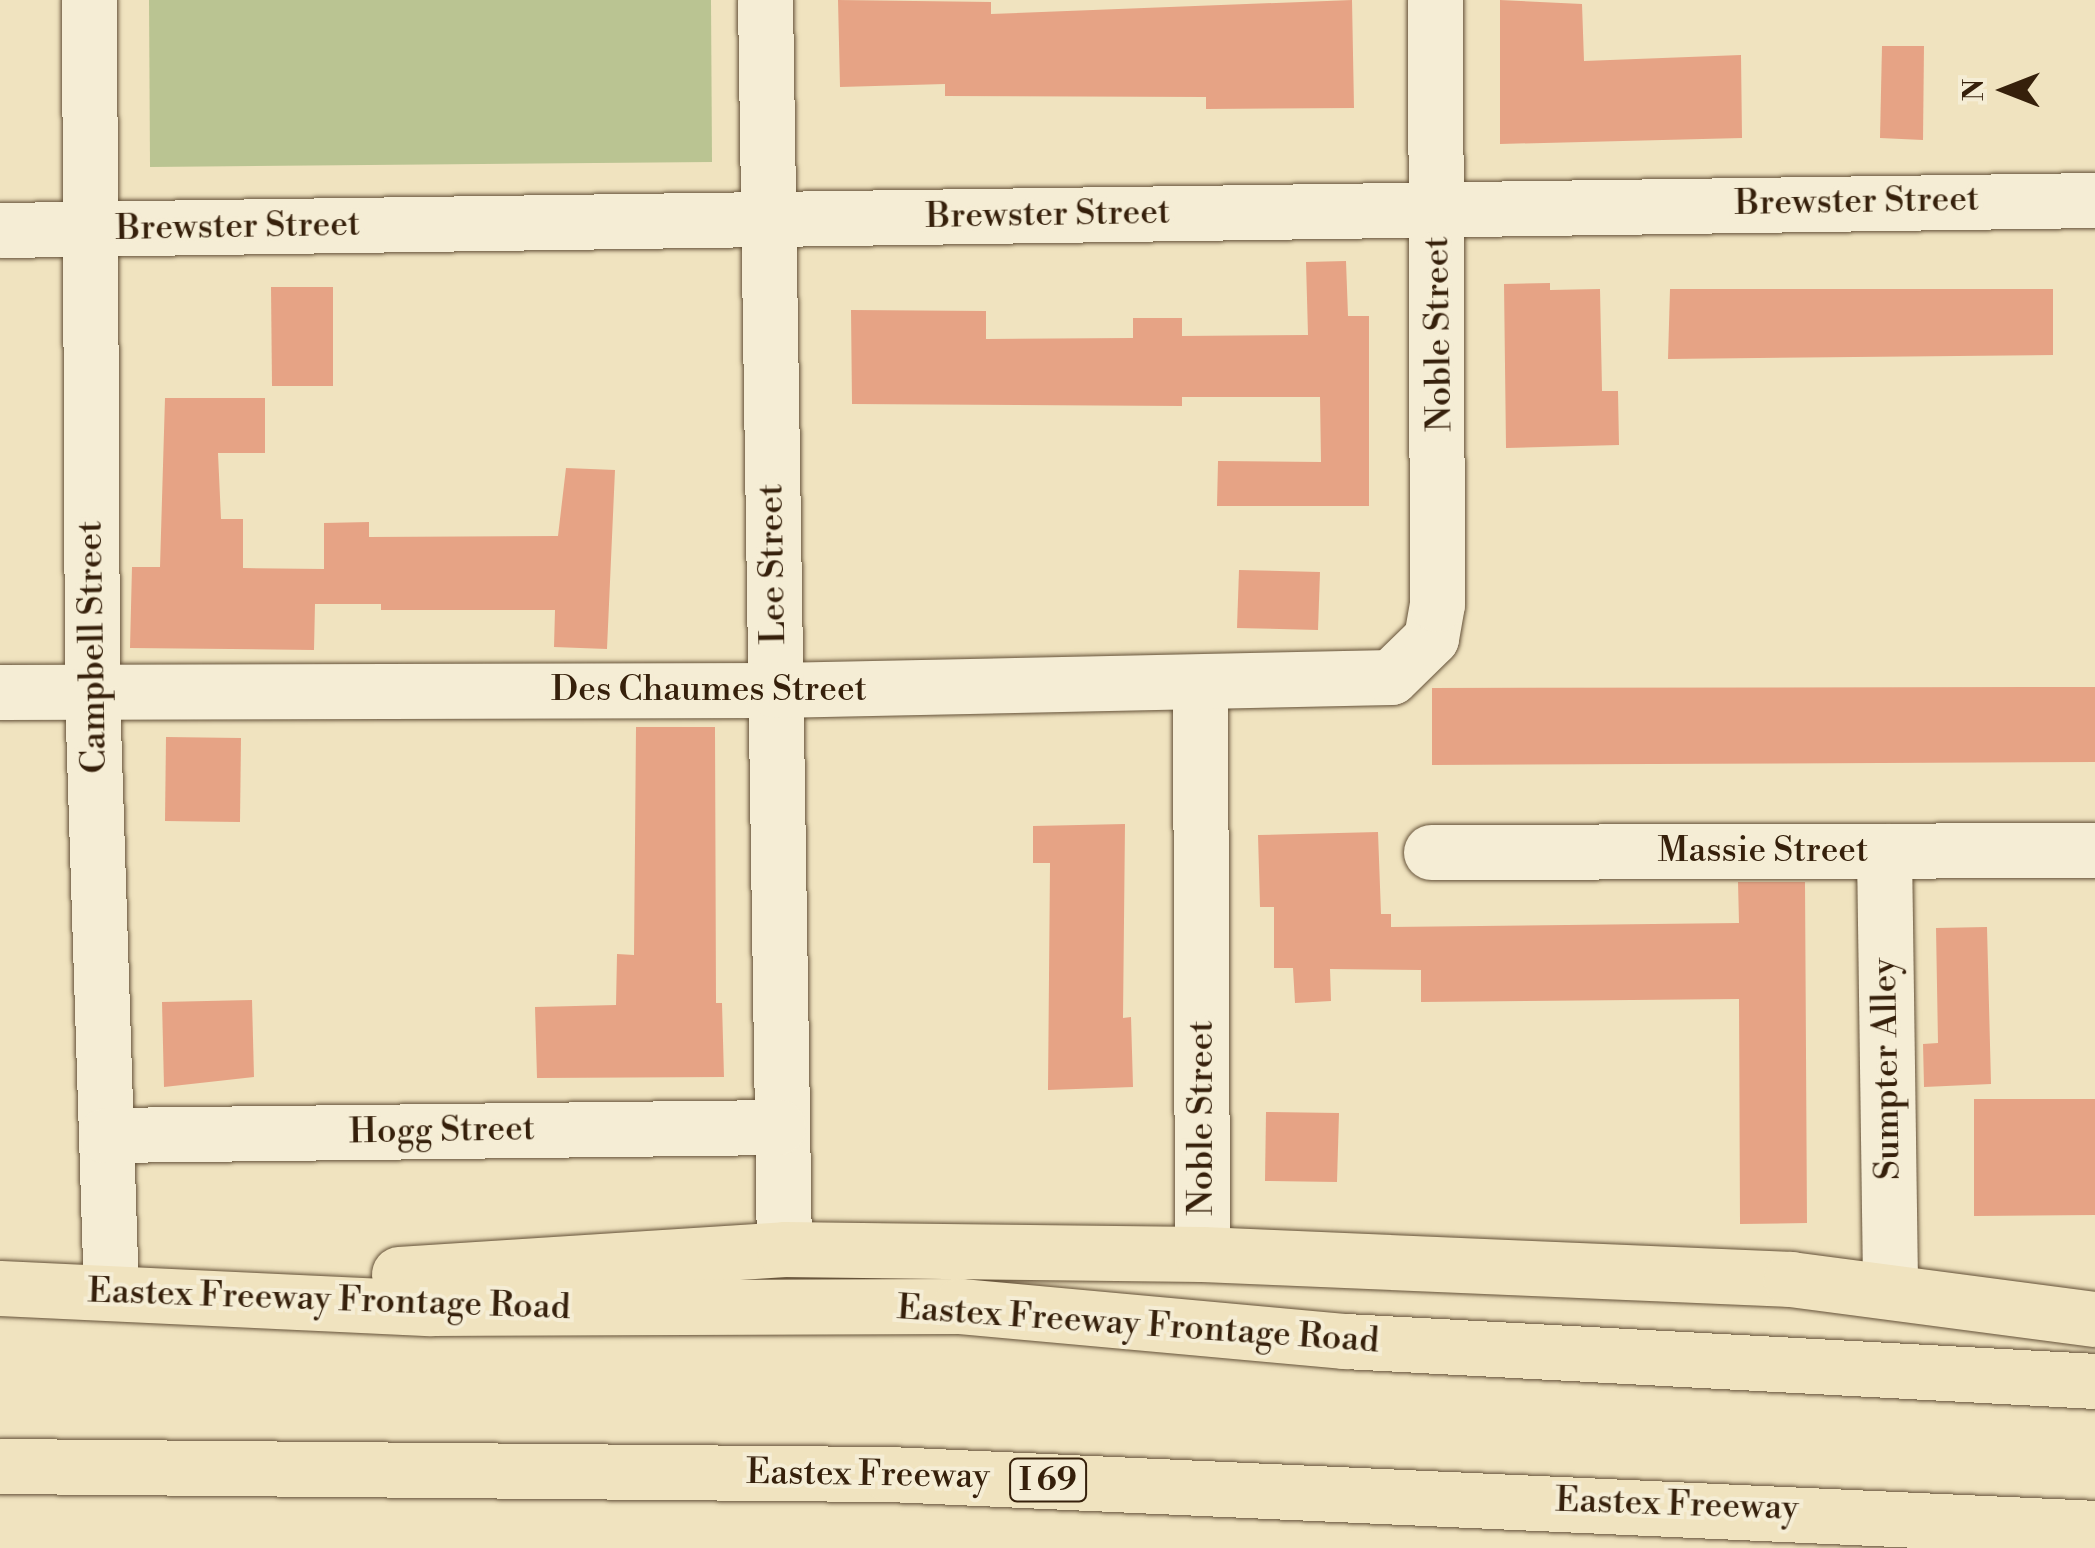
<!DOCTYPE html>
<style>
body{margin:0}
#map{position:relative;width:2095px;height:1548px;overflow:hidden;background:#f0e3bf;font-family:"Libre Bodoni",serif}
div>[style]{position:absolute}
.green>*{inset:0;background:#bac492}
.building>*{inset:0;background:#e6a385}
.roads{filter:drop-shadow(0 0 2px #645138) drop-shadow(0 0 2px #645138)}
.minor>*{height:55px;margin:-27.5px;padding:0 27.5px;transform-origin:27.5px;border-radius:27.5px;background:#f5edd5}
.major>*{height:55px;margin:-27.5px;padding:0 27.5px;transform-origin:27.5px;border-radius:27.5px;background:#f0e3bf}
.highway>*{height:55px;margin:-27.5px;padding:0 27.5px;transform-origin:27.5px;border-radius:27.5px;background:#f0e3bf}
span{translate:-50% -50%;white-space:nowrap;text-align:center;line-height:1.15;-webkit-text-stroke:8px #f5edd5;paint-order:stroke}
.shield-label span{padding:2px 8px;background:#f5edd5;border:2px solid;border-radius:8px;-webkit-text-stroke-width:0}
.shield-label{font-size:32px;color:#36200b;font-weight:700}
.street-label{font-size:35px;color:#36200b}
.north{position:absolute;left:1955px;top:40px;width:100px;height:100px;-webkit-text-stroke:8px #f5edd5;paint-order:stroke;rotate:270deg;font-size:28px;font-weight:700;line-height:40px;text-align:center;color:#36200b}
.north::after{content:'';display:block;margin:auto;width:35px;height:45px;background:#36200b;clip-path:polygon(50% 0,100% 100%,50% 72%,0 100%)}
</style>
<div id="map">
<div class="green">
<i style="clip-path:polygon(149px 0,711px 0,712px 162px,150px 167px)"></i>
</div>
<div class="building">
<i style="clip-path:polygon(838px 0,991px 2px,991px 14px,1352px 0,1354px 108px,1206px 109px,1206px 97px,945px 96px,945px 84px,840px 87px)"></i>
<i style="clip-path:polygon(1500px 0,1582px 4px,1584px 61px,1741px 55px,1742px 138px,1500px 144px)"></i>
<i style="clip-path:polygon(1882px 46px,1924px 46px,1923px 140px,1880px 138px)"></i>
<i style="clip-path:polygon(1346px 261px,1348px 316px,1369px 316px,1369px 506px,1217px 506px,1218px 461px,1321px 462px,1320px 397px,1182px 397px,1182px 406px,852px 404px,851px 310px,986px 311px,986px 339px,1133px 338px,1133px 318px,1182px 318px,1182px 336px,1308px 335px,1306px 262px)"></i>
<i style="clip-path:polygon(1550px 283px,1550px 290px,1600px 289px,1602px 391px,1618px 391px,1619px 445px,1506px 448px,1504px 284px)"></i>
<i style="clip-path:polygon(271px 287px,333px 287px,333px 386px,272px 386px)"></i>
<i style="clip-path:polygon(1670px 289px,2053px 289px,2053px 355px,1668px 359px)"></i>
<i style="clip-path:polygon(165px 398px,265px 398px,265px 453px,218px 453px,221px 519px,243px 519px,243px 568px,324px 569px,324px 523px,369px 522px,369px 537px,558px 536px,566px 468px,615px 470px,607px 649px,554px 647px,555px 610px,381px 610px,381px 604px,315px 604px,314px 650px,130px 648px,132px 567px,160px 567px)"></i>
<i style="clip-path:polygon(1239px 570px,1320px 572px,1318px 630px,1237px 628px)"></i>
<i style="clip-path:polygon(2095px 687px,2095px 762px,1432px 765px,1432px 688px)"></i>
<i style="clip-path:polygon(636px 727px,715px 727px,716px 1003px,722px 1003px,724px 1077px,537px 1078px,535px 1007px,616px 1005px,617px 954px,634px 955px)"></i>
<i style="clip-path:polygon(166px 737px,241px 738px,240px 822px,165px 821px)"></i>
<i style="clip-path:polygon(1125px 824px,1123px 1018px,1131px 1017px,1133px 1087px,1048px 1090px,1050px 863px,1033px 863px,1033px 826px)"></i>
<i style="clip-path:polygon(1378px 832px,1381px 914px,1391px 914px,1391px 927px,1739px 923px,1738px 882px,1805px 882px,1807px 1223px,1740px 1224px,1739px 999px,1421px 1002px,1421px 970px,1330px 969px,1331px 1001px,1295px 1003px,1293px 968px,1274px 968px,1274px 907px,1260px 907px,1258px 835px)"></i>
<i style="clip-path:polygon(1987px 927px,1991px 1084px,1924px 1087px,1923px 1044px,1938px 1043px,1936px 928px)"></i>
<i style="clip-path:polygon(252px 1000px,254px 1077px,164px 1087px,162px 1002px)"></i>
<i style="clip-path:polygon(1974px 1099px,2095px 1099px,2095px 1215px,1974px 1216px)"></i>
<i style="clip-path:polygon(1266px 1112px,1339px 1113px,1337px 1182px,1265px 1181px)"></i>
</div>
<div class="roads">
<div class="minor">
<i style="left:89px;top:0;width:693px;rotate:89.75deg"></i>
<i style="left:92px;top:693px;width:600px;rotate:88.19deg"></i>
<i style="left:765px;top:0;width:1249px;rotate:89.13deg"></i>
<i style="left:0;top:230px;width:2095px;rotate:-0.82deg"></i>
<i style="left:1200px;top:683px;width:571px;rotate:89.8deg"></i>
<i style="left:0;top:692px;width:775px;rotate:-0.15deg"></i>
<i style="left:775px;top:690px;width:616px;rotate:-1.21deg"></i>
<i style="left:1391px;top:677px;width:56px;rotate:-44.3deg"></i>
<i style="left:1431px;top:638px;width:35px;rotate:-80deg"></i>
<i style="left:1437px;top:604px;width:604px;rotate:-90.19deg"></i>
<i style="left:1884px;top:851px;width:436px;rotate:89.2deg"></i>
<i style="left:1431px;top:852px;width:664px;rotate:-0.17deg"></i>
<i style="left:106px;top:1135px;width:672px;rotate:-0.68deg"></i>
</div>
<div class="major">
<i style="left:399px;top:1274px;width:386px;rotate:-3.7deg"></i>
<i style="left:784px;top:1249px;width:418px;rotate:0.7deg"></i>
<i style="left:1202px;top:1254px;width:590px;rotate:2.43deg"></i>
<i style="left:1791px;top:1279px;width:307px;rotate:7.5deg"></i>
<i style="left:0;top:1288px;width:431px;rotate:2.7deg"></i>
<i style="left:431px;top:1308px;width:529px;rotate:-0.22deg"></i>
<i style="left:960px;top:1306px;width:387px;rotate:5.2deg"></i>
<i style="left:1345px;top:1341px;width:751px;rotate:3.05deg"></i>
</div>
<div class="highway">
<i style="left:0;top:1466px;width:889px;rotate:0.52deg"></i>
<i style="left:889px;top:1474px;width:1207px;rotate:2.56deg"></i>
</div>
</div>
<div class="shield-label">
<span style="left:1048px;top:1480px">I 69</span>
</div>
<div class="street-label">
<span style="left:1857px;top:202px;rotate:-1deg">Brewster Street</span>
<span style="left:1048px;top:215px;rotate:-1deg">Brewster Street</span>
<span style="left:238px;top:227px;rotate:-1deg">Brewster Street</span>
<span style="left:1439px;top:334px;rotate:-91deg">Noble Street</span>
<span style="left:773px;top:564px;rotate:-91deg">Lee Street</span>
<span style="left:93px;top:647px;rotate:-91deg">Campbell Street</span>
<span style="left:709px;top:690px">Des Chaumes Street</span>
<span style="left:1763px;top:851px">Massie Street</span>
<span style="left:1887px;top:1069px;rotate:-91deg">Sumpter Alley</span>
<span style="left:1202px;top:1118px;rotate:-90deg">Noble Street</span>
<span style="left:442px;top:1131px;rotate:-1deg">Hogg Street</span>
<span style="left:329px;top:1300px;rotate:2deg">Eastex Freeway Frontage Road</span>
<span style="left:1138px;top:1325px;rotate:4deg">Eastex Freeway Frontage Road</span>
<span style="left:868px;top:1475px;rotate:1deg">Eastex Freeway</span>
<span style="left:1677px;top:1505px;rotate:2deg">Eastex Freeway</span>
</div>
<div class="north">N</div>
</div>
